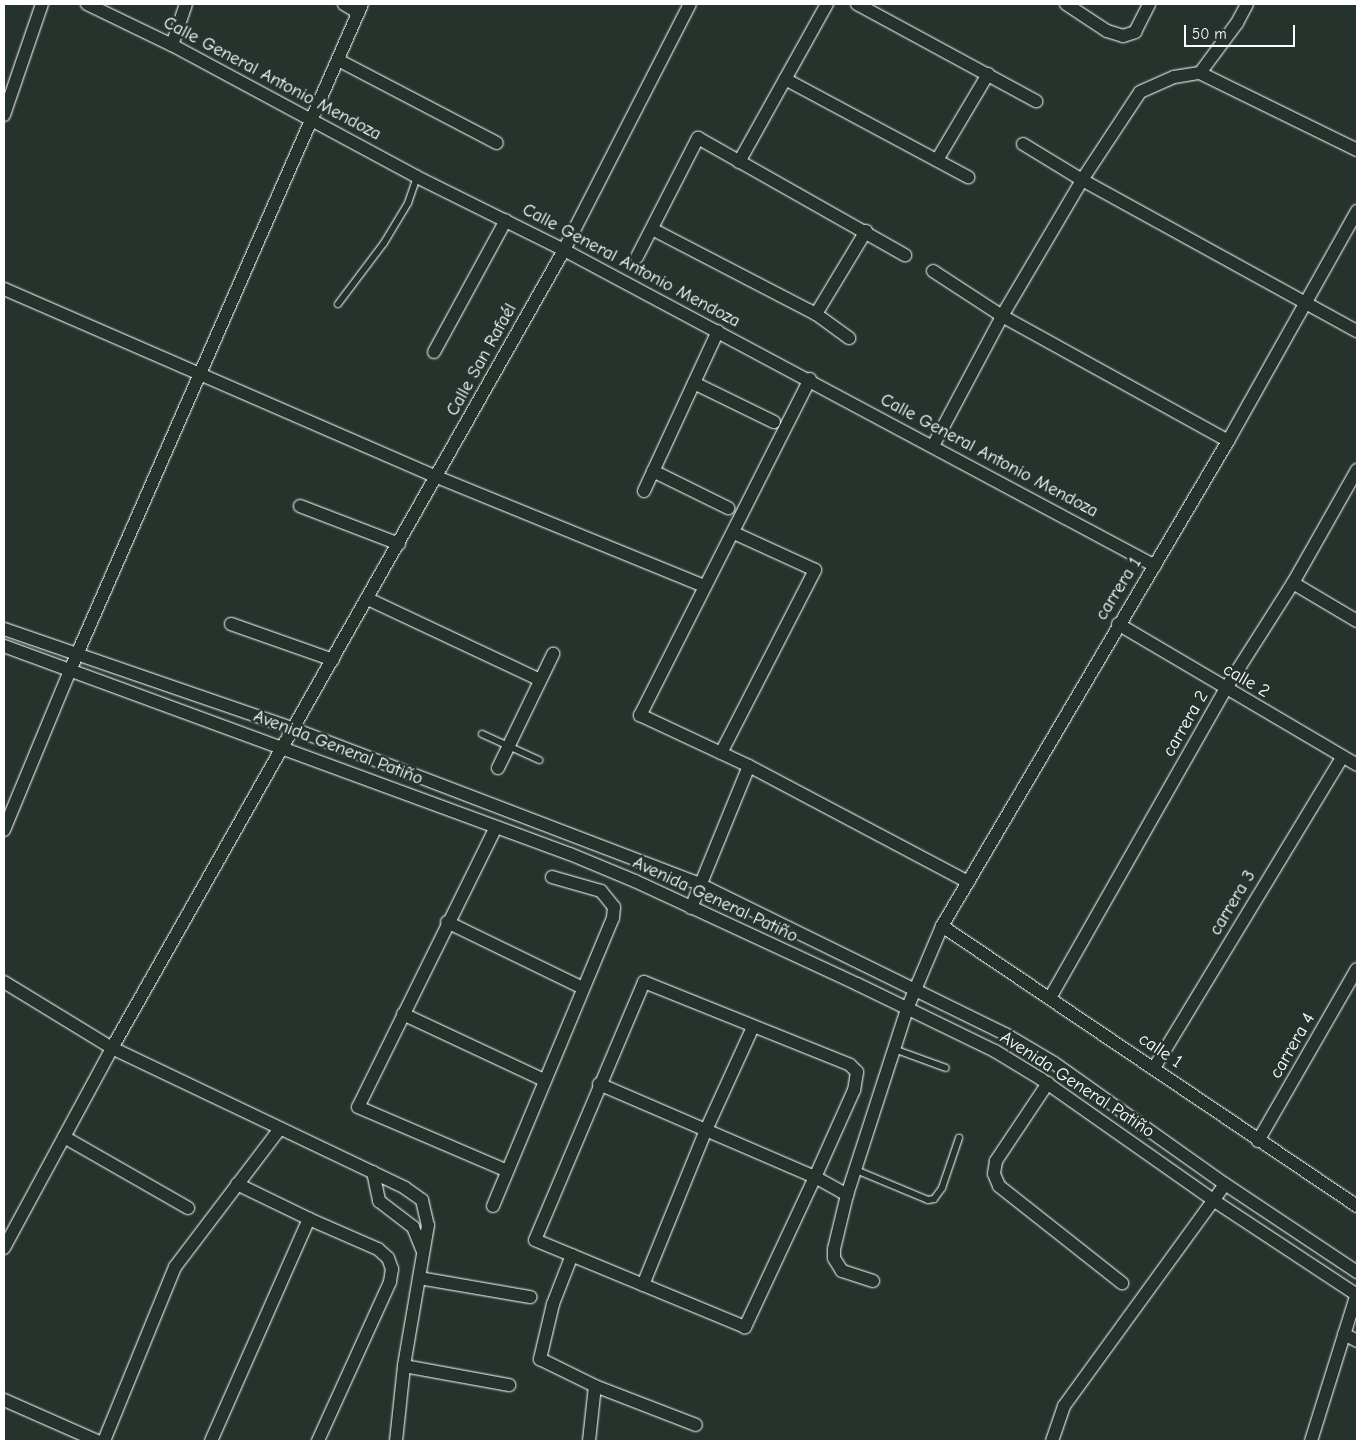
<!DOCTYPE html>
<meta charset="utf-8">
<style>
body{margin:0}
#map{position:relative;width:1361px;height:1445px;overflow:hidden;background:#26332d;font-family:"Comic Neue",sans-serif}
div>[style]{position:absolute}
.roads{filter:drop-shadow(0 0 1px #fff) drop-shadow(0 0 1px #fff)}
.service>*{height:6px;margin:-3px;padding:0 3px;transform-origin:3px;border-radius:3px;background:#26332d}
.minor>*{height:12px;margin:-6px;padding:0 6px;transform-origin:6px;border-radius:6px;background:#26332d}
span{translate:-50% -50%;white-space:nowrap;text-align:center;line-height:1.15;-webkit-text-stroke:5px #26332d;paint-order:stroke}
.street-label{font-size:18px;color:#fff}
.frame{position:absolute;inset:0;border:5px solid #fff;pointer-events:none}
.scale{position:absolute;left:1184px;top:25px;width:111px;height:22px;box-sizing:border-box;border:2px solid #fff;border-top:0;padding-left:6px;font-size:15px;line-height:18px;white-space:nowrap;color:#fff;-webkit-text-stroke:4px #26332d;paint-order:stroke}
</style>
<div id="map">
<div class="roads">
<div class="service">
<i style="left:338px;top:304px;width:76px;rotate:-53deg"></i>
<i style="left:384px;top:243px;width:47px;rotate:-59deg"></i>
<i style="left:408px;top:203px;width:28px;rotate:-71deg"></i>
<i style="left:482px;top:734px;width:63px;rotate:24.5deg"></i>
<i style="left:894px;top:1049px;width:55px;rotate:20.1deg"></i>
<i style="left:856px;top:1170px;width:78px;rotate:22.6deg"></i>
<i style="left:928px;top:1200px;width:6px;rotate:-9deg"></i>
<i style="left:934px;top:1199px;width:14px;rotate:-54deg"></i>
<i style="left:942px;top:1188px;width:53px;rotate:-71.2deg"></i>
</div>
<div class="minor">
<i style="left:87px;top:4px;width:94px;rotate:25.8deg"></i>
<i style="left:172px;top:45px;width:278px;rotate:28.3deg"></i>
<i style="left:417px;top:177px;width:164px;rotate:26.4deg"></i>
<i style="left:564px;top:250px;width:670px;rotate:28.13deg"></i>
<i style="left:344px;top:4px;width:17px;rotate:31deg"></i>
<i style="left:857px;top:4px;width:204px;rotate:28.5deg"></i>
<i style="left:1066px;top:4px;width:49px;rotate:33.4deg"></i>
<i style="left:1107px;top:31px;width:17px;rotate:17deg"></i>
<i style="left:1123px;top:36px;width:13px;rotate:-18deg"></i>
<i style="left:1135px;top:32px;width:31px;rotate:-63deg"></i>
<i style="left:172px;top:45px;width:43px;rotate:-71.1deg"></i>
<i style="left:338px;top:60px;width:179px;rotate:27.6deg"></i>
<i style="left:1200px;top:73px;width:62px;rotate:-53.5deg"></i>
<i style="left:1237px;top:23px;width:21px;rotate:-62deg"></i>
<i style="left:785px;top:79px;width:208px;rotate:28.2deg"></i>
<i style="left:4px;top:115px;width:117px;rotate:-71.1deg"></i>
<i style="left:1023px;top:144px;width:69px;rotate:31.4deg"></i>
<i style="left:1082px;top:180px;width:314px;rotate:28.8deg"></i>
<i style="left:937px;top:160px;width:100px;rotate:-59.3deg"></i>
<i style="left:739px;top:162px;width:181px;rotate:-60.9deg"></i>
<i style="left:652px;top:229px;width:185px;rotate:27.4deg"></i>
<i style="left:816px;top:314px;width:97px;rotate:-58.9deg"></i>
<i style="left:637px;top:257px;width:134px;rotate:-62.9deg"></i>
<i style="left:698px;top:138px;width:238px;rotate:29.5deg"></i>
<i style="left:933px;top:271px;width:82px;rotate:33.1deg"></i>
<i style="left:1002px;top:316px;width:258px;rotate:28.9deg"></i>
<i style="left:4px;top:289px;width:472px;rotate:23.5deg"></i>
<i style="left:437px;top:477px;width:288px;rotate:22.2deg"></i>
<i style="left:816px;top:314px;width:41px;rotate:36deg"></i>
<i style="left:434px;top:352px;width:150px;rotate:-61.4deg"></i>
<i style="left:810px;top:379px;width:377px;rotate:116.8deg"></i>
<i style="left:640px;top:715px;width:120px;rotate:25.1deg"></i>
<i style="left:749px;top:766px;width:248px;rotate:27.9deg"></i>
<i style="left:694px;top:383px;width:89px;rotate:26deg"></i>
<i style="left:933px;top:446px;width:147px;rotate:-62deg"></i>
<i style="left:1002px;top:316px;width:158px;rotate:-59.5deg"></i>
<i style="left:1082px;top:180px;width:105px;rotate:-56.6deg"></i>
<i style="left:1140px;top:92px;width:37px;rotate:-24deg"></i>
<i style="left:1174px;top:77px;width:26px;rotate:-9deg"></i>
<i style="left:1200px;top:73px;width:175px;rotate:26.1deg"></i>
<i style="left:653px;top:471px;width:84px;rotate:26.3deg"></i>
<i style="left:644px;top:491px;width:176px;rotate:-65.2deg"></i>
<i style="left:300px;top:506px;width:106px;rotate:21deg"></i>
<i style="left:1293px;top:583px;width:74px;rotate:30.7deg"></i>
<i style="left:368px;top:599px;width:190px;rotate:25.2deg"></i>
<i style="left:231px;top:624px;width:108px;rotate:19.4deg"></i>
<i style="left:1118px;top:624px;width:277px;rotate:30.5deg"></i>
<i style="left:4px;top:629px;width:307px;rotate:19deg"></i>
<i style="left:294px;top:729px;width:434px;rotate:20.9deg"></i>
<i style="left:699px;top:884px;width:341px;rotate:26.1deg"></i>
<i style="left:1005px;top:1034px;width:57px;rotate:30.6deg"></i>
<i style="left:1054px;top:1063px;width:209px;rotate:35.3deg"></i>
<i style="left:1225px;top:1184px;width:159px;rotate:33.7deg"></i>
<i style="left:4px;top:646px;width:603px;rotate:20.18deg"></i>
<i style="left:570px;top:854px;width:70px;rotate:22.6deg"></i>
<i style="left:635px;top:881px;width:245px;rotate:24.9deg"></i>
<i style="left:857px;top:984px;width:153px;rotate:25.9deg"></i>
<i style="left:995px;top:1051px;width:54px;rotate:31.3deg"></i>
<i style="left:1041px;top:1079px;width:210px;rotate:35.1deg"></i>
<i style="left:1213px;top:1200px;width:173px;rotate:33.4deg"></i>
<i style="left:721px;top:753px;width:206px;rotate:-62.8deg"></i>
<i style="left:815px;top:570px;width:89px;rotate:-155.4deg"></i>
<i style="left:498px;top:768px;width:127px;rotate:-64.2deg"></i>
<i style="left:496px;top:827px;width:312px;rotate:116.2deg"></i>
<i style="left:358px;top:1107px;width:162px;rotate:23.2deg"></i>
<i style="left:4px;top:830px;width:175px;rotate:-67.5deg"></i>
<i style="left:71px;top:668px;width:725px;rotate:-66.33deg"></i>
<i style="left:691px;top:908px;width:153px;rotate:-67.8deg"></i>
<i style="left:447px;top:922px;width:151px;rotate:25.9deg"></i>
<i style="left:942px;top:926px;width:501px;rotate:34.01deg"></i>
<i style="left:4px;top:982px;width:127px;rotate:31.4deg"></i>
<i style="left:112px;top:1048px;width:325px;rotate:25.5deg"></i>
<i style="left:405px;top:1188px;width:21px;rotate:35deg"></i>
<i style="left:422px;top:1200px;width:26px;rotate:77deg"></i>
<i style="left:428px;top:1225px;width:143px;rotate:99.7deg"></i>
<i style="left:404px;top:1366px;width:75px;rotate:96.1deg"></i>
<i style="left:644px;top:982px;width:222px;rotate:21.9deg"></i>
<i style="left:850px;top:1065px;width:10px;rotate:45deg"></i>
<i style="left:857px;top:1072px;width:18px;rotate:99deg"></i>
<i style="left:854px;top:1090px;width:95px;rotate:114.1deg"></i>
<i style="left:815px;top:1177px;width:166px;rotate:115deg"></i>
<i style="left:745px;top:1327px;width:227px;rotate:-157.5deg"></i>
<i style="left:535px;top:1240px;width:280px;rotate:-67.1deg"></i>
<i style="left:1050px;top:998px;width:354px;rotate:-60.4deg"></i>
<i style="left:1225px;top:690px;width:127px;rotate:-57.6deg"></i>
<i style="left:1293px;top:583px;width:130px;rotate:-60.5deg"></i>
<i style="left:403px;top:1014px;width:156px;rotate:25.1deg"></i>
<i style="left:1154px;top:1068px;width:363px;rotate:-58.8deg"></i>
<i style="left:1048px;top:1083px;width:94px;rotate:123.7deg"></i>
<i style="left:996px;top:1161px;width:13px;rotate:99deg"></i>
<i style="left:994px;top:1174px;width:13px;rotate:67deg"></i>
<i style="left:999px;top:1186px;width:157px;rotate:38.3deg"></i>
<i style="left:599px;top:1084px;width:235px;rotate:23.3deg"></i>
<i style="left:815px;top:1177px;width:37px;rotate:29deg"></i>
<i style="left:64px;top:1137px;width:143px;rotate:29.8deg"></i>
<i style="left:1258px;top:1141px;width:198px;rotate:-60.1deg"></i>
<i style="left:373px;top:1172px;width:30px;rotate:78deg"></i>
<i style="left:379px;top:1201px;width:43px;rotate:37.4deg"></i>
<i style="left:413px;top:1227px;width:27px;rotate:68deg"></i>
<i style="left:237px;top:1184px;width:80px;rotate:25.9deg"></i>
<i style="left:493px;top:1206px;width:312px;rotate:-67.4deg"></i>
<i style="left:613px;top:918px;width:11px;rotate:-85deg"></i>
<i style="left:614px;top:907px;width:21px;rotate:-129deg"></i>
<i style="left:601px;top:891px;width:51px;rotate:-164.1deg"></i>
<i style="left:4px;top:1248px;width:227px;rotate:-61.6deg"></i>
<i style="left:112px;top:1048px;width:917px;rotate:-60.47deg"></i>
<i style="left:564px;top:250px;width:276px;rotate:-62.9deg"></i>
<i style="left:572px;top:1255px;width:53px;rotate:111.2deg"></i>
<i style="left:553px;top:1304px;width:57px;rotate:103.3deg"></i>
<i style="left:540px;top:1359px;width:61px;rotate:26.1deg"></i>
<i style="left:595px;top:1386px;width:108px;rotate:21.1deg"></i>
<i style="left:419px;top:1278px;width:113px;rotate:9.7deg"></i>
<i style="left:873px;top:1281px;width:33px;rotate:-162deg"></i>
<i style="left:842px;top:1271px;width:15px;rotate:-122deg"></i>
<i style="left:834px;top:1258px;width:9px;rotate:-90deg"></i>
<i style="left:834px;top:1249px;width:56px;rotate:-76.5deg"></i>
<i style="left:847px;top:1195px;width:195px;rotate:-72.1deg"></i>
<i style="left:907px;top:1009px;width:90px;rotate:-67.1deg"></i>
<i style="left:942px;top:926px;width:563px;rotate:-59.47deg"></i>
<i style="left:1228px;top:441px;width:264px;rotate:-60.7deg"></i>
<i style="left:643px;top:1285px;width:167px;rotate:-67.9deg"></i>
<i style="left:706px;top:1130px;width:113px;rotate:-65.5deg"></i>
<i style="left:1344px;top:1334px;width:15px;rotate:28deg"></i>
<i style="left:404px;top:1366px;width:107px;rotate:10.3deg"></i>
<i style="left:4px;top:1400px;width:102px;rotate:23.8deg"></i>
<i style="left:104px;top:1441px;width:188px;rotate:-67.8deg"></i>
<i style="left:175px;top:1267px;width:172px;rotate:-52.8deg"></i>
<i style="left:211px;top:1441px;width:243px;rotate:-66.2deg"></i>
<i style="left:309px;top:1219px;width:75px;rotate:23.5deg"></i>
<i style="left:378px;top:1249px;width:13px;rotate:42deg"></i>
<i style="left:388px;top:1258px;width:12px;rotate:70deg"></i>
<i style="left:392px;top:1269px;width:13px;rotate:99deg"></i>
<i style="left:390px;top:1282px;width:175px;rotate:114.4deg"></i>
<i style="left:589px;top:1441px;width:55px;rotate:-83.8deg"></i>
<i style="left:1052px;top:1441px;width:37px;rotate:-71deg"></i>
<i style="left:1064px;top:1406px;width:274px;rotate:-54deg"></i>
<i style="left:1311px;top:1441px;width:155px;rotate:-72.7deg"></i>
</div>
</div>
<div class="street-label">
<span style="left:272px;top:79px;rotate:28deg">Calle General Antonio Mendoza</span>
<span style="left:631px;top:266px;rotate:28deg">Calle General Antonio Mendoza</span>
<span style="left:482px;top:360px;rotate:-61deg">Calle San Rafaél</span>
<span style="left:989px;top:456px;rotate:28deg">Calle General Antonio Mendoza</span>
<span style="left:1119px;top:589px;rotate:-58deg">carrera 1</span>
<span style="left:1246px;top:681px;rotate:30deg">calle 2</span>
<span style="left:1186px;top:724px;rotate:-60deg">carrera 2</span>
<span style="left:338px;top:748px;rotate:21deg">Avenida General Patiño</span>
<span style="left:715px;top:900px;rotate:25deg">Avenida General Patiño</span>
<span style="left:1233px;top:903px;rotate:-59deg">carrera 3</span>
<span style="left:1293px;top:1046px;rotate:-60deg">carrera 4</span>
<span style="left:1160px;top:1051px;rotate:34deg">calle 1</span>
<span style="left:1077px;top:1085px;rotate:33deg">Avenida General Patiño</span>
</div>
<div class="frame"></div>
<div class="scale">50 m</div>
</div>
